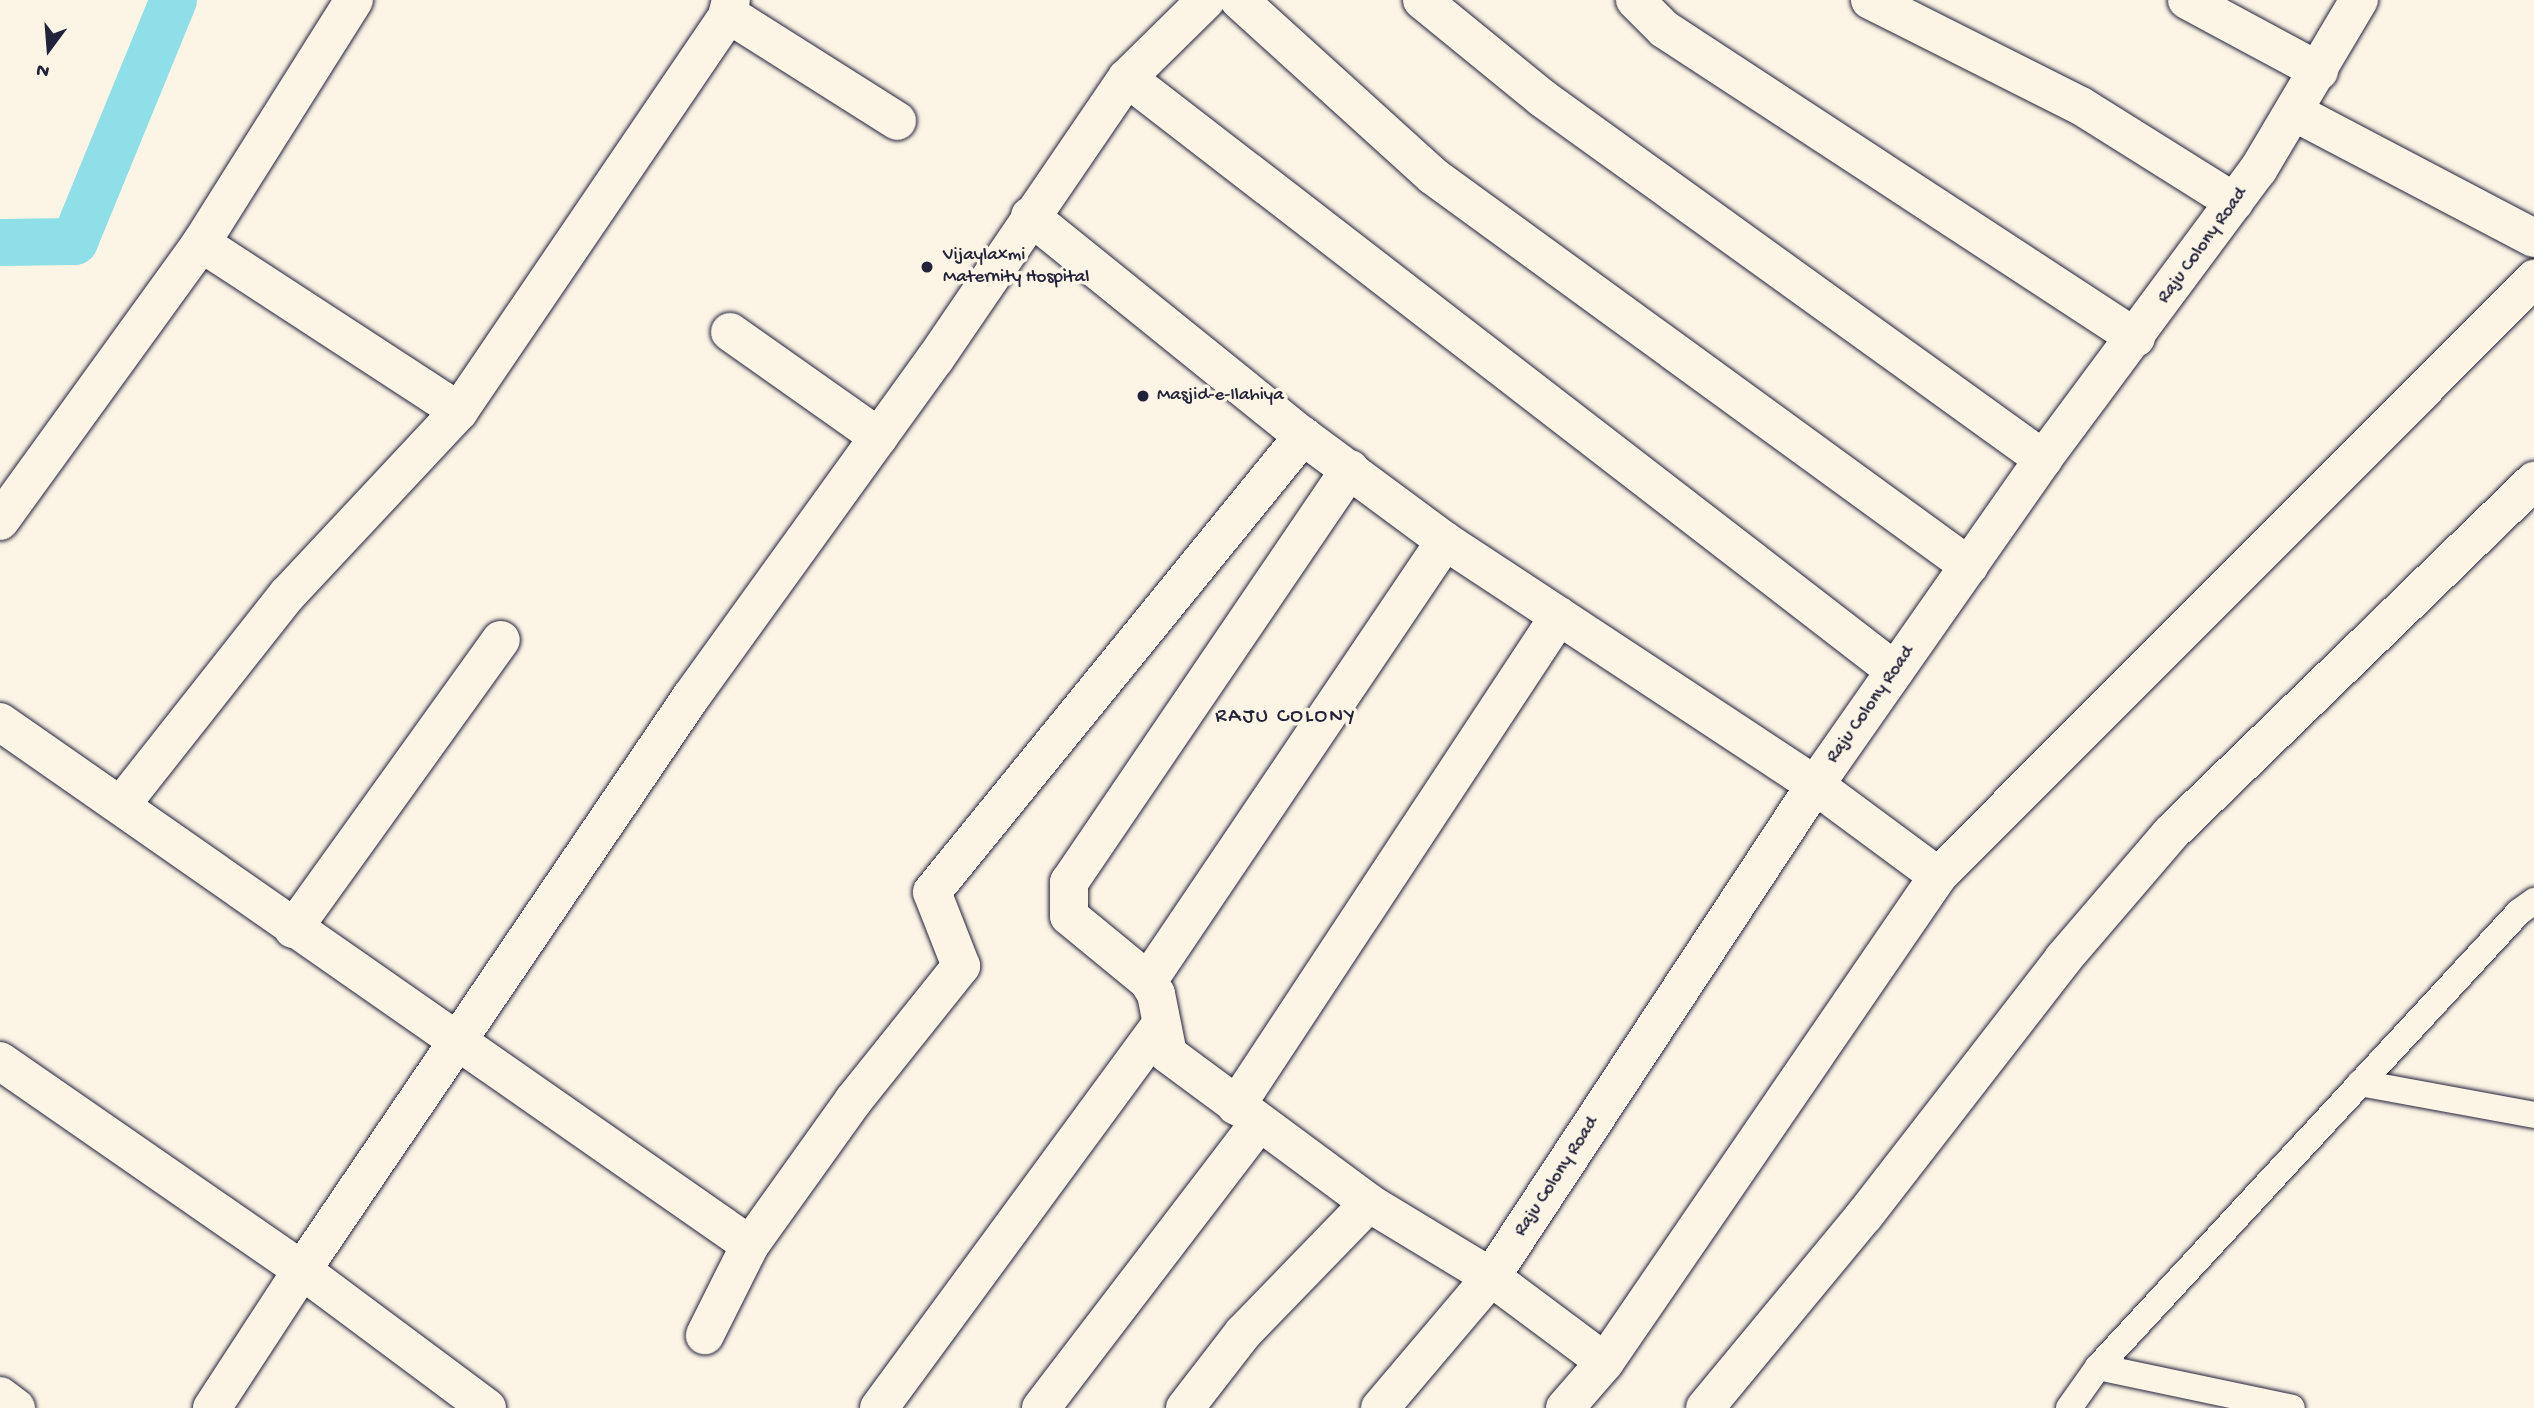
<!DOCTYPE html>
<style>
body{margin:0}
#map{position:relative;width:2534px;height:1408px;overflow:hidden;background:#fcf5e5;font-family:"Gochi Hand",sans-serif}
div>[style]{position:absolute}
.canal>*{height:47px;margin:-23.5px;padding:0 23.5px;transform-origin:23.5px;border-radius:23.5px;background:#8edfe7}
.roads{filter:drop-shadow(0 0 2px #22223b) drop-shadow(0 0 2px #22223b)}
.lane>*{height:26px;margin:-13px;padding:0 13px;transform-origin:13px;border-radius:13px;background:#fcf5e5}
.street>*{height:38px;margin:-19px;padding:0 19px;transform-origin:19px;border-radius:19px;background:#fcf5e5}
.dots>*{width:19px;height:19px;translate:-50% -50%;box-sizing:border-box;border:4px solid #fcf5e5;border-radius:50%}
span{translate:-50% -50%;white-space:nowrap;text-align:center;line-height:1.15;-webkit-text-stroke:7px #fcf5e5;paint-order:stroke}
.street-label{font-size:19px;color:#22223b}
.poi-label{font-size:19px;color:#22223b}
.left{translate:0 -50%;text-align:left}
.neighbourhood-label{font-size:21px;color:#22223b;letter-spacing:2px}
.north{position:absolute;left:14px;top:14px;width:70px;height:70px;-webkit-text-stroke:5px #fcf5e5;paint-order:stroke;rotate:196deg;font-size:19px;font-weight:700;line-height:28px;text-align:center;color:#22223b}
.north::after{content:'';display:block;margin:auto;width:24px;height:32px;background:#22223b;clip-path:polygon(50% 0,100% 100%,50% 72%,0 100%)}
</style>
<div id="map">
<div class="canal">
<i style="left:0;top:242px;width:74px;rotate:-0.8deg"></i>
<i style="left:74px;top:241px;width:261px;rotate:-67.7deg"></i>
</div>
<div class="roads">
<div class="lane">
<i style="left:2360px;top:1083px;width:177px;rotate:10.4deg"></i>
<i style="left:2098px;top:1367px;width:198px;rotate:11.9deg"></i>
<i style="left:2069px;top:1408px;width:50px;rotate:-54.7deg"></i>
<i style="left:2098px;top:1367px;width:620px;rotate:-47.22deg"></i>
<i style="left:2519px;top:912px;width:19px;rotate:-36deg"></i>
</div>
<div class="street">
<i style="left:1239px;top:0;width:262px;rotate:42.2deg"></i>
<i style="left:1433px;top:176px;width:663px;rotate:36.04deg"></i>
<i style="left:1422px;top:0;width:155px;rotate:39.2deg"></i>
<i style="left:1542px;top:98px;width:618px;rotate:35.77deg"></i>
<i style="left:1635px;top:0;width:41px;rotate:45deg"></i>
<i style="left:1664px;top:29px;width:564px;rotate:33.21deg"></i>
<i style="left:1870px;top:0;width:236px;rotate:26.7deg"></i>
<i style="left:2081px;top:106px;width:181px;rotate:32.1deg"></i>
<i style="left:2187px;top:0;width:150px;rotate:28.3deg"></i>
<i style="left:728px;top:14px;width:200px;rotate:32.3deg"></i>
<i style="left:1127px;top:78px;width:970px;rotate:37.67deg"></i>
<i style="left:2294px;top:112px;width:271px;rotate:27.7deg"></i>
<i style="left:1030px;top:216px;width:351px;rotate:38.9deg"></i>
<i style="left:1303px;top:436px;width:177px;rotate:36.5deg"></i>
<i style="left:1445px;top:541px;width:443px;rotate:33.4deg"></i>
<i style="left:1815px;top:785px;width:153px;rotate:36.5deg"></i>
<i style="left:1938px;top:876px;width:589px;rotate:124.42deg"></i>
<i style="left:201px;top:243px;width:308px;rotate:33.1deg"></i>
<i style="left:730px;top:332px;width:182px;rotate:35.2deg"></i>
<i style="left:1350px;top:469px;width:500px;rotate:124.2deg"></i>
<i style="left:1069px;top:882px;width:34px;rotate:90deg"></i>
<i style="left:1069px;top:916px;width:102px;rotate:39.4deg"></i>
<i style="left:1148px;top:981px;width:15px;rotate:58deg"></i>
<i style="left:1156px;top:994px;width:61px;rotate:78.7deg"></i>
<i style="left:1168px;top:1054px;width:250px;rotate:36.5deg"></i>
<i style="left:1369px;top:1203px;width:143px;rotate:31.2deg"></i>
<i style="left:1491px;top:1277px;width:142px;rotate:36.7deg"></i>
<i style="left:1605px;top:1362px;width:61px;rotate:131deg"></i>
<i style="left:0;top:521px;width:343px;rotate:-54.1deg"></i>
<i style="left:201px;top:243px;width:287px;rotate:-57.8deg"></i>
<i style="left:0;top:722px;width:914px;rotate:34.89deg"></i>
<i style="left:750px;top:1245px;width:101px;rotate:116.6deg"></i>
<i style="left:121px;top:805px;width:268px;rotate:-51.7deg"></i>
<i style="left:287px;top:595px;width:252px;rotate:-46.9deg"></i>
<i style="left:459px;top:411px;width:477px;rotate:-55.8deg"></i>
<i style="left:727px;top:16px;width:16px;rotate:-76deg"></i>
<i style="left:1938px;top:876px;width:844px;rotate:-45.05deg"></i>
<i style="left:293px;top:929px;width:356px;rotate:-54.3deg"></i>
<i style="left:1148px;top:981px;width:531px;rotate:-55.98deg"></i>
<i style="left:0;top:1061px;width:367px;rotate:34.7deg"></i>
<i style="left:302px;top:1270px;width:165px;rotate:123.1deg"></i>
<i style="left:1236px;top:1106px;width:587px;rotate:-56.61deg"></i>
<i style="left:750px;top:1245px;width:177px;rotate:-54.4deg"></i>
<i style="left:853px;top:1101px;width:173px;rotate:-51.3deg"></i>
<i style="left:961px;top:966px;width:79px;rotate:-111.4deg"></i>
<i style="left:932px;top:892px;width:588px;rotate:-50.87deg"></i>
<i style="left:0;top:1396px;width:20px;rotate:37deg"></i>
<i style="left:487px;top:1408px;width:231px;rotate:-143.3deg"></i>
<i style="left:302px;top:1270px;width:693px;rotate:-55.83deg"></i>
<i style="left:691px;top:697px;width:417px;rotate:-54.2deg"></i>
<i style="left:935px;top:359px;width:340px;rotate:-55.7deg"></i>
<i style="left:1127px;top:78px;width:111px;rotate:-44.6deg"></i>
<i style="left:879px;top:1408px;width:475px;rotate:-53.7deg"></i>
<i style="left:1041px;top:1408px;width:359px;rotate:-52.6deg"></i>
<i style="left:1185px;top:1408px;width:95px;rotate:-52.3deg"></i>
<i style="left:1243px;top:1333px;width:181px;rotate:-45.9deg"></i>
<i style="left:1380px;top:1408px;width:172px;rotate:-49.7deg"></i>
<i style="left:1491px;top:1277px;width:589px;rotate:-56.63deg"></i>
<i style="left:1815px;top:785px;width:398px;rotate:-55deg"></i>
<i style="left:2043px;top:459px;width:360px;rotate:-53.4deg"></i>
<i style="left:2258px;top:170px;width:198px;rotate:-59.3deg"></i>
<i style="left:1705px;top:1408px;width:249px;rotate:-50.4deg"></i>
<i style="left:1864px;top:1216px;width:325px;rotate:-52.2deg"></i>
<i style="left:2063px;top:959px;width:166px;rotate:-49.4deg"></i>
<i style="left:2171px;top:833px;width:506px;rotate:-44.12deg"></i>
</div>
</div>
<div class="dots">
<i style="left:927px;top:267px;background:#22223b"></i>
<i style="left:1143px;top:396px;background:#22223b"></i>
</div>
<div class="street-label">
<span style="left:2203px;top:246px;rotate:-54deg">Raju Colony Road</span>
<span style="left:1871px;top:705px;rotate:-55deg">Raju Colony Road</span>
<span style="left:1557px;top:1177px;rotate:-57deg">Raju Colony Road</span>
</div>
<div class="poi-label">
<span class="left" style="left:943px;top:267px">Vijaylaxmi<br>Maternity Hospital</span>
<span class="left" style="left:1157px;top:396px">Masjid-e-Ilahiya</span>
</div>
<div class="neighbourhood-label">
<span style="left:1286px;top:718px">RAJU COLONY</span>
</div>
<div class="north">N</div>
</div>
